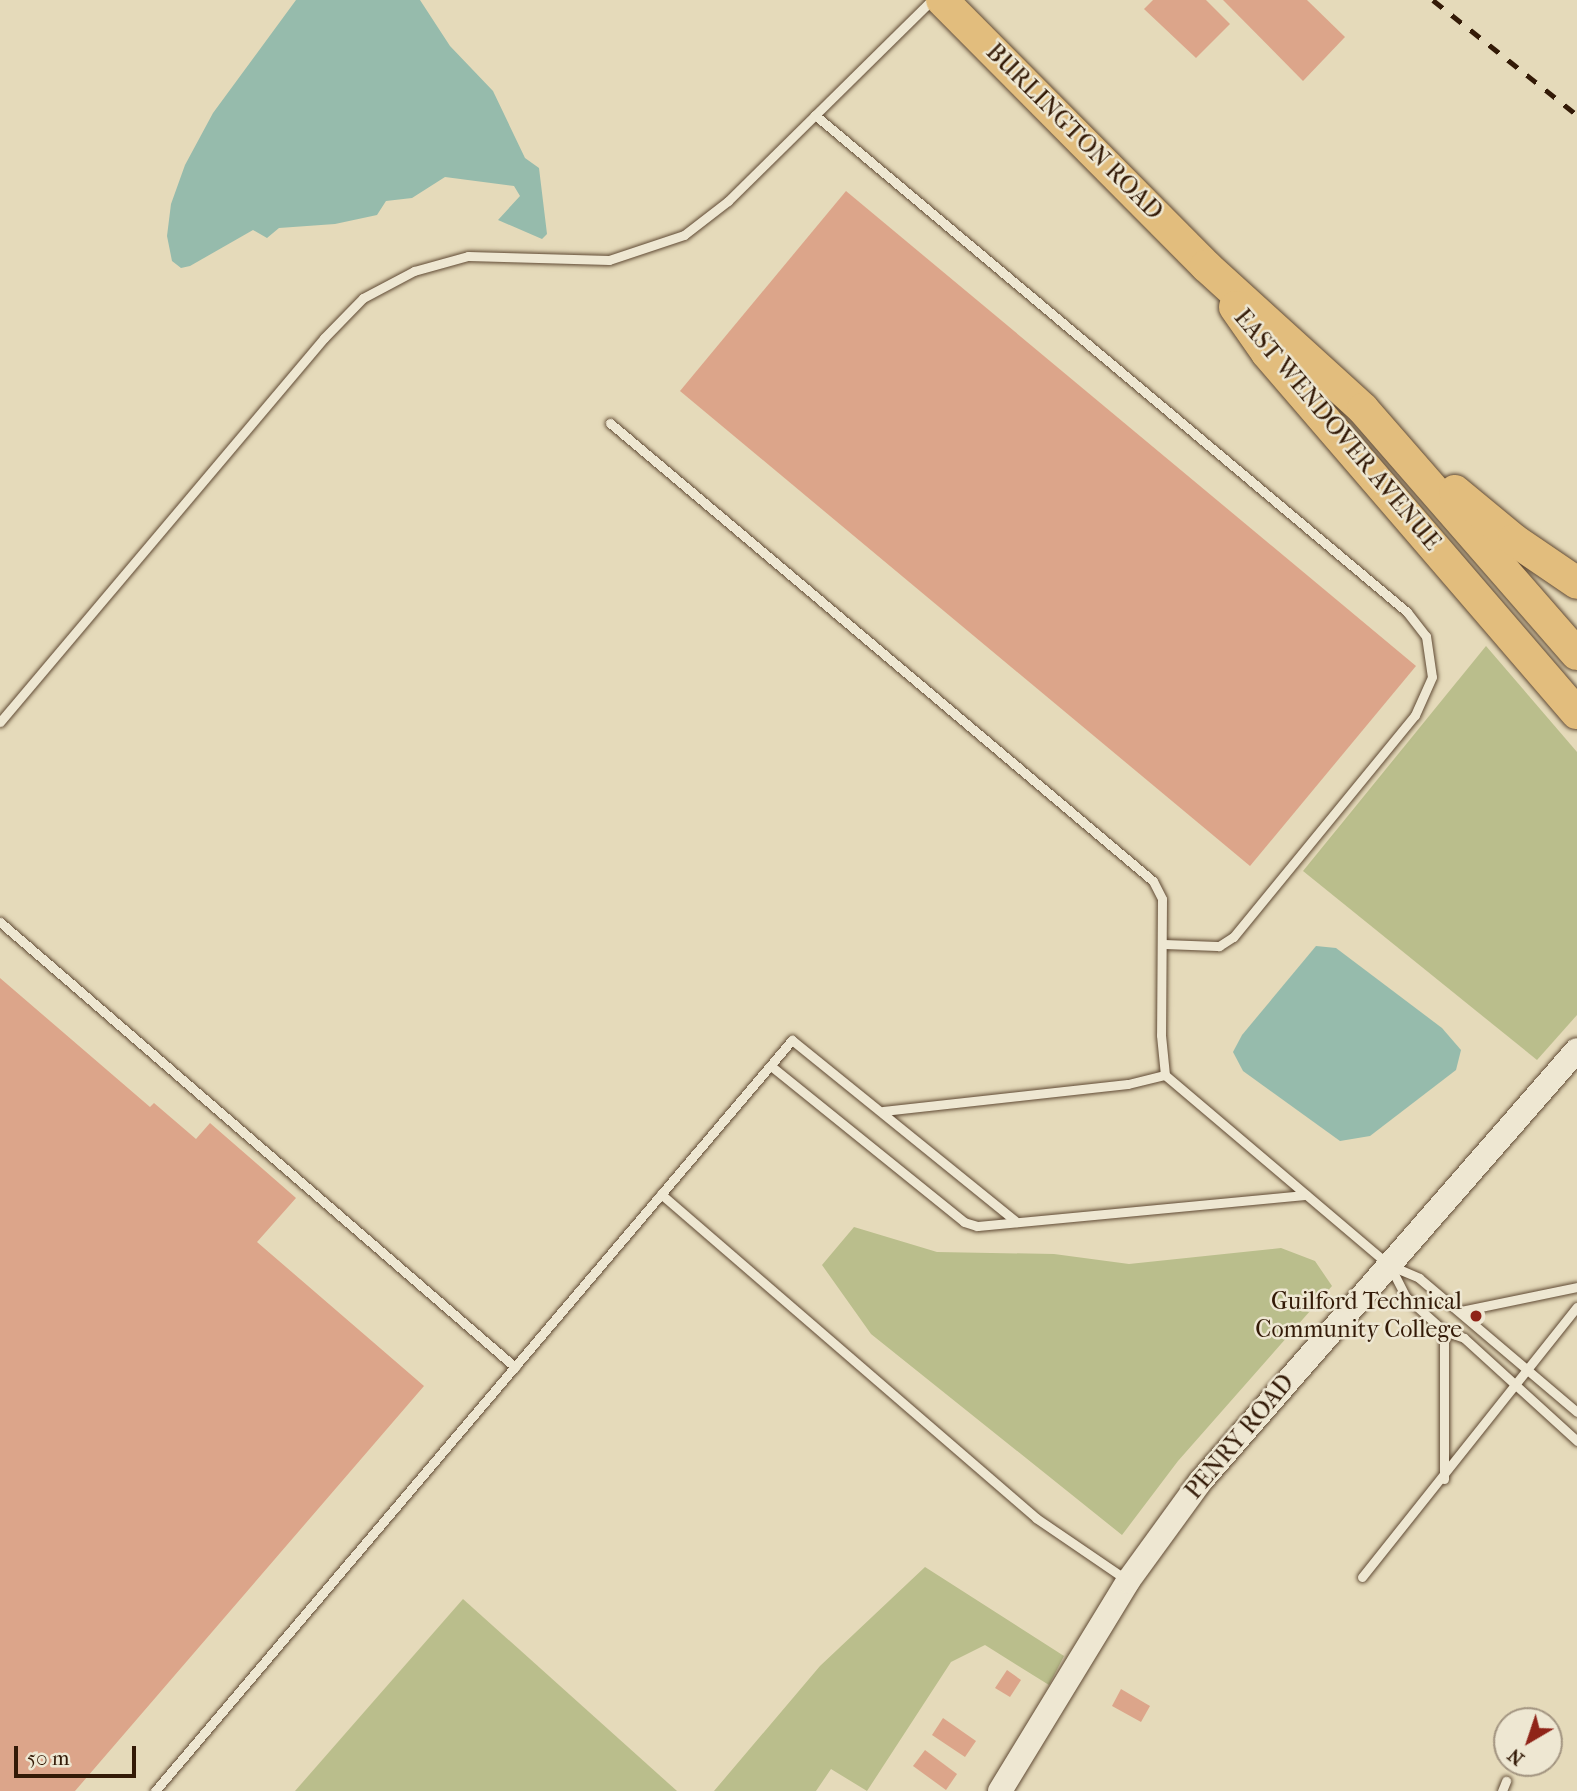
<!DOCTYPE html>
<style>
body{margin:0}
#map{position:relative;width:1577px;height:1791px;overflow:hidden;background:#e5daba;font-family:"IM FELL French Canon",serif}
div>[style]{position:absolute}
.green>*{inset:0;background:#babe8c}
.water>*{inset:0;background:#96bbac}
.building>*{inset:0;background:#dca58a}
.roads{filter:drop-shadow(0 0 2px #604a34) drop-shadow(0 0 2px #604a34)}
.lane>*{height:9px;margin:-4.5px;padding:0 4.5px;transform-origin:4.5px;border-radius:4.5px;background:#eee7d2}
.secondary>*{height:24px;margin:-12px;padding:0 12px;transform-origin:12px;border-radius:12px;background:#eee7d2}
.highway>*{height:32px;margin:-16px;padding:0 16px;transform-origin:16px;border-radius:16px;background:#e2bd7d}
.rail>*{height:5px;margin-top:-2.5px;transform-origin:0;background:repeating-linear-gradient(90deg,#331a07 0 12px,transparent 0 24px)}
.dots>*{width:19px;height:19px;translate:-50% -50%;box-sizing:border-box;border:4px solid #eee7d2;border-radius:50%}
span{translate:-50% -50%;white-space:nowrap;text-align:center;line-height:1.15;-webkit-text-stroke:5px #eee7d2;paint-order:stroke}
.street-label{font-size:24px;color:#331a07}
.poi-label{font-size:24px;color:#331a07}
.right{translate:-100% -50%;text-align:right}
.north{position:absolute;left:1493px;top:1707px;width:70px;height:70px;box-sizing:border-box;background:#eee7d2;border:2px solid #a39581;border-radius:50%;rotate:219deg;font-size:19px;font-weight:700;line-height:28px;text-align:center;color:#331a07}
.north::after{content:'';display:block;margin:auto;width:24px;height:32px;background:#8f2418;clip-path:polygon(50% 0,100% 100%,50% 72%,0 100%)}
.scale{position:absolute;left:14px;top:1746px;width:122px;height:32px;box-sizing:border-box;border:4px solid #331a07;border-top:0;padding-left:9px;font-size:21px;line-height:24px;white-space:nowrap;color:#331a07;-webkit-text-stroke:5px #eee7d2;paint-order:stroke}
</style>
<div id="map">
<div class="green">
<i style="clip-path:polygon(1486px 646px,1577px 752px,1577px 1015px,1537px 1060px,1303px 871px)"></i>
<i style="clip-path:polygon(854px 1227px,937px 1252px,1054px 1254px,1129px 1264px,1281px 1248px,1315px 1261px,1332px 1286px,1178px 1461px,1122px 1535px,871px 1334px,822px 1265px)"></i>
<i style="clip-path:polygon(925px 1567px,1064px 1656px,1049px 1685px,985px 1645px,951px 1662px,867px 1791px,831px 1769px,816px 1791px,714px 1791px,820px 1666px)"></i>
<i style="clip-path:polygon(463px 1599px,677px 1791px,295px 1791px)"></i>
</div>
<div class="water">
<i style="clip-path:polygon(296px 0,420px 0,450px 46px,493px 91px,525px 158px,539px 168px,547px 234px,542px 239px,498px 220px,520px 196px,514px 186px,445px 177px,412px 198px,386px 201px,377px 215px,335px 224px,279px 228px,267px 238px,253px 230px,190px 266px,181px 268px,172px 261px,167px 236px,171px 204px,185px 165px,213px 113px)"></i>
<i style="clip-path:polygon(1316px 946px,1336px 948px,1442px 1028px,1461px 1050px,1456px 1070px,1370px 1136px,1340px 1141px,1243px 1071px,1233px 1052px,1242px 1035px)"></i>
</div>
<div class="building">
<i style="clip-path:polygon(1153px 0,1206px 0,1230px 24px,1196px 58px,1144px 9px)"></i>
<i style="clip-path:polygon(1223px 0,1307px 0,1345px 37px,1303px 81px)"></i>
<i style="clip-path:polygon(846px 191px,1416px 666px,1250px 866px,680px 391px)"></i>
<i style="clip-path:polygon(0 978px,150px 1107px,154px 1103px,196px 1139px,210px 1123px,296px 1198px,257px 1242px,424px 1386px,75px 1791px,0 1791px)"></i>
<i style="clip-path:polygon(1007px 1670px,1021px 1680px,1010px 1697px,995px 1688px)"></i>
<i style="clip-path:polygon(1121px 1689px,1150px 1706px,1141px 1722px,1112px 1706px)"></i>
<i style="clip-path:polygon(943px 1718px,976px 1741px,965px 1757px,932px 1735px)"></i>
<i style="clip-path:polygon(925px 1750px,957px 1774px,946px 1790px,913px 1766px)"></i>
</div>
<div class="roads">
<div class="lane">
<i style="left:815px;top:115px;width:773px;rotate:40.01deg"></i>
<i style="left:1407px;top:612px;width:31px;rotate:52deg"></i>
<i style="left:1426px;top:636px;width:41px;rotate:81.7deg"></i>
<i style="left:1432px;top:677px;width:42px;rotate:114.1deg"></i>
<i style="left:1415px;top:715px;width:287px;rotate:129.3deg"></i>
<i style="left:1233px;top:937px;width:17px;rotate:147deg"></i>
<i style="left:1219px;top:946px;width:57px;rotate:-178deg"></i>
<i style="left:610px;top:423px;width:710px;rotate:40.15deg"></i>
<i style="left:1153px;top:881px;width:20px;rotate:63deg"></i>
<i style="left:1162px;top:899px;width:136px;rotate:90.4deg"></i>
<i style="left:1161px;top:1035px;width:40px;rotate:84.3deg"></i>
<i style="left:0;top:722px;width:502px;rotate:-49.84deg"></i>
<i style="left:324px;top:338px;width:56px;rotate:-45.7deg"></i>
<i style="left:363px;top:298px;width:58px;rotate:-27.9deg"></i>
<i style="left:414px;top:271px;width:56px;rotate:-15.5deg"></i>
<i style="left:468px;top:256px;width:141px;rotate:1.6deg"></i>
<i style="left:609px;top:260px;width:79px;rotate:-18.4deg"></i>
<i style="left:684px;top:235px;width:56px;rotate:-37.7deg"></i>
<i style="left:728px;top:201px;width:286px;rotate:-44.6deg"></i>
<i style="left:0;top:922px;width:681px;rotate:40.83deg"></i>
<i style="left:771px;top:1066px;width:248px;rotate:38.9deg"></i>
<i style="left:964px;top:1222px;width:14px;rotate:17deg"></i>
<i style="left:977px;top:1226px;width:330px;rotate:-5.4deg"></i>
<i style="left:883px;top:1111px;width:246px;rotate:-6.3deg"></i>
<i style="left:1128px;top:1084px;width:38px;rotate:-14deg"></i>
<i style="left:1165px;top:1075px;width:294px;rotate:40.3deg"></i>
<i style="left:1389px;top:1265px;width:33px;rotate:23deg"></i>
<i style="left:1419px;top:1278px;width:207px;rotate:40.3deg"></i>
<i style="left:661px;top:1194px;width:496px;rotate:40.8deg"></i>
<i style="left:1036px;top:1518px;width:110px;rotate:34.3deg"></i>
<i style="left:1390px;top:1266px;width:34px;rotate:63deg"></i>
<i style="left:1405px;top:1296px;width:52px;rotate:41.9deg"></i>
<i style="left:1444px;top:1331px;width:148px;rotate:90deg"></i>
<i style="left:1461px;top:1311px;width:118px;rotate:-11.7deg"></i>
<i style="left:1444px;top:1331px;width:21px;rotate:19deg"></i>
<i style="left:1464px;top:1338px;width:153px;rotate:42.3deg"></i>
<i style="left:1362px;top:1577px;width:345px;rotate:-51.5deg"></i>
<i style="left:155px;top:1791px;width:985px;rotate:-49.7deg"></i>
<i style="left:792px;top:1040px;width:289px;rotate:39deg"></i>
<i style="left:1502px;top:1791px;width:11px;rotate:-68deg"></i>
</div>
<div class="secondary">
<i style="left:1000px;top:1791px;width:246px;rotate:-58.6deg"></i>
<i style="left:1128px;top:1581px;width:122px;rotate:-54deg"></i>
<i style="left:1200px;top:1482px;width:573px;rotate:-48.89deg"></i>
</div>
<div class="highway">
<i style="left:942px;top:0;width:375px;rotate:45.2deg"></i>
<i style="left:1206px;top:266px;width:212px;rotate:42.3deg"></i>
<i style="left:1363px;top:409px;width:325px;rotate:48.9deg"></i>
<i style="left:1235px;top:307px;width:56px;rotate:55.2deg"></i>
<i style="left:1267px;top:353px;width:475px;rotate:49.3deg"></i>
<i style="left:1455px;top:491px;width:77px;rotate:39.7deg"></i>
<i style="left:1514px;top:540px;width:76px;rotate:34.3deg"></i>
</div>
</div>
<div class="rail">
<i style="left:1433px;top:0;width:184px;rotate:38.6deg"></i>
</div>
<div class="dots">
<i style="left:1476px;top:1316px;background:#8f2418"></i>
</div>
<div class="street-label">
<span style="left:1074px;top:132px;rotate:45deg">BURLINGTON ROAD</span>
<span style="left:1337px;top:430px;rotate:50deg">EAST WENDOVER AVENUE</span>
<span style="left:1240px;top:1437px;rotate:-50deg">PENRY ROAD</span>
</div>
<div class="poi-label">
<span class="right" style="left:1462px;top:1316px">Guilford Technical<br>Community College</span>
</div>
<div class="north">N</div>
<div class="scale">50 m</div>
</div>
